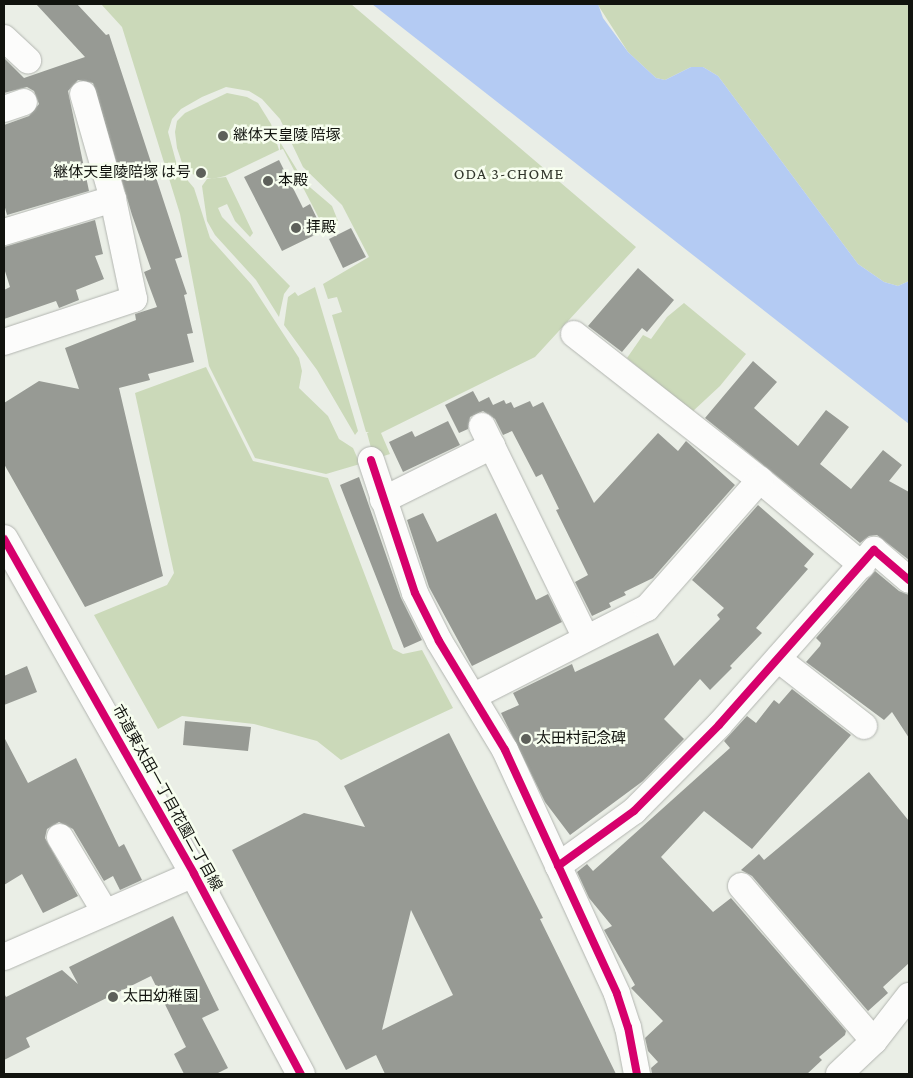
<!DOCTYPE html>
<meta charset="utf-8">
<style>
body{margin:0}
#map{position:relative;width:913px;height:1078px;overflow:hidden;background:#eaeee6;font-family:"Crimson Pro","Noto Sans JP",serif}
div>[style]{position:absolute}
.green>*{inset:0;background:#cbd9b9}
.water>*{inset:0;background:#b4cbf3}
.building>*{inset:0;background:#979a94}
.roads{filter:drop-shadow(0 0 1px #b2b5b0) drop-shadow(0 0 1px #b2b5b0)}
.street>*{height:26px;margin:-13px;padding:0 13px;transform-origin:13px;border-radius:13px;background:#fcfcfb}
.secondary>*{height:28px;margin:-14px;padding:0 14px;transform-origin:14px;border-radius:14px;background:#fcfcfb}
.cycleway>*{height:8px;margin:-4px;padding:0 4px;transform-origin:4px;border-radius:4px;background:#d6006c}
.dots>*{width:14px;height:14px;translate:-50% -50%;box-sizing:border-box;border:2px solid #f7feef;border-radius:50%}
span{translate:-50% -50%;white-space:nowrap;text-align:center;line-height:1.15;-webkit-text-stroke:5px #f7feef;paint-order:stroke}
.poi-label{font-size:15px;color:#11130e}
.left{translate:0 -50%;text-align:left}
.right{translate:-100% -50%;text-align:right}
.street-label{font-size:15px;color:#11130e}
.neighbourhood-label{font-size:16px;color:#31362b;letter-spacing:1px}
.frame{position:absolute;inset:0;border:5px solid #11130e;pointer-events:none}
</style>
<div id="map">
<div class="green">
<i style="clip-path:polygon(101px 4px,351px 4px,636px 247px,535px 357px,381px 433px,390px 454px,374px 459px,367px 433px,369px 432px,366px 432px,332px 315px,342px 312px,337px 297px,328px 299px,323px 284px,369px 257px,342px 205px,303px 167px,280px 119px,262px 99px,249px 91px,226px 87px,202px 97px,181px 109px,172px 119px,168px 132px,178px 169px,194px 188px,210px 238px,251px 284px,299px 358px,302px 371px,299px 388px,328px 416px,339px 439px,353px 448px,360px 464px,326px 474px,255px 458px,209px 366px,180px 214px,122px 27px)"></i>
<i style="clip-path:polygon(909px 4px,909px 281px,898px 286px,884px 282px,858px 264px,718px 76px,703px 67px,691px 67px,665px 80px,656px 78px,628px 52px,598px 5px)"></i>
<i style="clip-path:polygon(227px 93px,247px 97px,258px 103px,271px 124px,279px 150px,225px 176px,212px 179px,192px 174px,183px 166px,177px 148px,175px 132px,177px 121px,185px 113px)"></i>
<i style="clip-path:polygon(280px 142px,305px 183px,332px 206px,338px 221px,336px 225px,324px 228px,283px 149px,280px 150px)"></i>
<i style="clip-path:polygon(226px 177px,253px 233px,250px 237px,235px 221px,227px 204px,218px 208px,222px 217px,290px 286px,284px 294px,279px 317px,256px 280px,215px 235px,207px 221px,202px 186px,207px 179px)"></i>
<i style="clip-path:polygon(315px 287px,358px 431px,355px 435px,317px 370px,284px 325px,288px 297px,295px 292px,298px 296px)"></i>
<i style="clip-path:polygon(684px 303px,746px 354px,720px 386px,692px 412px,627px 358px,643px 335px,651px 339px,667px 317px)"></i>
<i style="clip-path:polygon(206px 367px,253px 461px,328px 478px,393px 649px,403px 654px,422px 650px,453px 708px,341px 760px,317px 741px,254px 724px,182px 716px,158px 729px,94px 615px,167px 585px,174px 573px,135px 393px)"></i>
</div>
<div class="water">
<i style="clip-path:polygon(372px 4px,598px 4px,603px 18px,628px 52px,656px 78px,665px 80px,691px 67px,703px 67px,718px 76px,858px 264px,884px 282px,898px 286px,909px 281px,909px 424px)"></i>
</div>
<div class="building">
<i style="clip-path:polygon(36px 4px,77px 4px,106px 35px,109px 34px,182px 257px,175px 259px,187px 294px,184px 295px,193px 333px,187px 334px,194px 362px,148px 374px,150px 380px,119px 388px,163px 576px,85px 607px,4px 464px,4px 403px,39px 381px,79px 389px,65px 348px,136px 320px,135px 314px,157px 307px,144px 272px,151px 269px,132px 215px,93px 83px,78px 80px,68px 91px,89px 191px,7px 215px,4px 204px,4px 125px,29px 116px,39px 104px,34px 91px,27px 87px,4px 93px,4px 58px,24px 78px,85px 57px)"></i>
<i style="clip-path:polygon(279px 160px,303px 208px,310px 204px,323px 231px,282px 251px,244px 177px)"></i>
<i style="clip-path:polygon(95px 220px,103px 254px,95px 256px,104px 279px,76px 290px,79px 300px,59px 308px,56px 301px,4px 319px,4px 290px,10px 287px,4px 268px,4px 247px)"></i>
<i style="clip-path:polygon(351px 228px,366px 257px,343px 268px,329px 239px)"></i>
<i style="clip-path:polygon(638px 268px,674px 300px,647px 332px,642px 328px,622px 352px,588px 326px)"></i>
<i style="clip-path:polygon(753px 361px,777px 382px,754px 408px,798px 446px,826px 410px,849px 427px,820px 464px,851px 489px,883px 450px,902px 465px,889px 481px,909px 492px,909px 560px,877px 535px,869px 536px,860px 543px,705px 418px)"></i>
<i style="clip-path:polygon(473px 391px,479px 402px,489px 397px,493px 405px,504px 400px,506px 404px,511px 402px,514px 408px,530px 401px,533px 407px,543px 402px,594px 503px,658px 433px,678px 451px,686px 441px,735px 485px,653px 578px,624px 592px,626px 595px,609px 603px,611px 607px,592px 616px,575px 582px,588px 575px,556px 510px,559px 509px,542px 474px,536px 477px,512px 431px,503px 435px,495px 419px,483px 411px,470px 417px,468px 429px,459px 433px,445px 405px)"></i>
<i style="clip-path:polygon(448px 421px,460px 445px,403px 472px,389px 442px,412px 431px,415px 437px)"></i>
<i style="clip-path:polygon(359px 477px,401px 598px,422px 640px,404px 648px,340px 485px)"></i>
<i style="clip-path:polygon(758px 505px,814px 554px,804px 566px,808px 569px,756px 628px,762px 633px,730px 666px,732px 668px,710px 690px,700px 679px,664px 719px,684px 739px,643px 781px,570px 835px,545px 802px,501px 713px,519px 705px,513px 693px,572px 664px,575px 672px,658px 633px,674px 666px,720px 619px,717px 615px,724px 608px,692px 580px)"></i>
<i style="clip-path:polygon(423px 513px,437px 542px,496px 513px,536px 600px,548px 594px,562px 622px,472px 666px,429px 587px,407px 520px)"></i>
<i style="clip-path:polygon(875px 571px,899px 591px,909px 595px,909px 738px,892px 712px,884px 720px,806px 662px,820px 646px,821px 643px,816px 638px)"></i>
<i style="clip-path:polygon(27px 666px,37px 692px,4px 705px,4px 676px)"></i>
<i style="clip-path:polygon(792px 689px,851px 735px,752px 849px,704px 811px,661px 857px,713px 912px,731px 898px,846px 1031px,845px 1035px,819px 1057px,822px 1060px,807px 1074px,652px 1074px,651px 1068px,658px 1062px,648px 1051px,645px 1038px,663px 1021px,631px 988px,635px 985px,604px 930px,612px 926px,589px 898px,577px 872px,587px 864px,593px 871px,730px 748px,724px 741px,747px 716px,756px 723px,774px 700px,779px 704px)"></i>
<i style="clip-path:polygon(185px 721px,251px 727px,248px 751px,183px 745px)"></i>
<i style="clip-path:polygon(evenodd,449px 733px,543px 918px,540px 919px,616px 1074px,385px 1074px,376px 1055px,346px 1070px,232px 850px,304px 813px,365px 827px,344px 786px,449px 733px,411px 910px,453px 995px,382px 1030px,411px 910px)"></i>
<i style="clip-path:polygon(4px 737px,28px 783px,76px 758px,119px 847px,124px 844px,142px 880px,120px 890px,113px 876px,104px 881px,73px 829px,59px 822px,47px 829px,45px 838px,78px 896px,43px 913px,22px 874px,4px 885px)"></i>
<i style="clip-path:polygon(869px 772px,909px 821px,909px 963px,883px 987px,888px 993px,868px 1011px,752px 876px,741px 870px,759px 854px,764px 860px)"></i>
<i style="clip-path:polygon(173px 916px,219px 1010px,202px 1018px,228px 1068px,216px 1074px,184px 1074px,174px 1054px,186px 1047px,151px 976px,26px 1038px,30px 1047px,4px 1060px,4px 993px,6px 997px,62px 970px,78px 984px,69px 967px)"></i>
</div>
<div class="roads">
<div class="street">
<i style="left:4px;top:38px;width:33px;rotate:43deg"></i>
<i style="left:4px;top:109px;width:21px;rotate:-19deg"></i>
<i style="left:4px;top:232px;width:114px;rotate:-16.8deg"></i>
<i style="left:574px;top:334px;width:236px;rotate:38.1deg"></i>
<i style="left:760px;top:480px;width:133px;rotate:39.8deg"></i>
<i style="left:4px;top:342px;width:137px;rotate:-18.3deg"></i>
<i style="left:134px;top:299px;width:102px;rotate:-101.9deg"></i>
<i style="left:113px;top:199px;width:109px;rotate:-105.9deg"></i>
<i style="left:482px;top:426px;width:236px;rotate:63.9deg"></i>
<i style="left:371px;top:460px;width:140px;rotate:71.7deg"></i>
<i style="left:415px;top:593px;width:54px;rotate:63.4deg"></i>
<i style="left:439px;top:641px;width:127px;rotate:58.8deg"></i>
<i style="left:505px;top:750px;width:268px;rotate:65.3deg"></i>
<i style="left:617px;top:994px;width:35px;rotate:72deg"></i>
<i style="left:628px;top:1027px;width:48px;rotate:79.2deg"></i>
<i style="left:383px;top:500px;width:122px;rotate:-26.4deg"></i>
<i style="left:778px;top:659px;width:109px;rotate:37.9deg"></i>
<i style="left:474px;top:696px;width:194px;rotate:-27deg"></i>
<i style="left:647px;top:608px;width:171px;rotate:-48.6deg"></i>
<i style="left:60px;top:837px;width:87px;rotate:59deg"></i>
<i style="left:558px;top:866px;width:94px;rotate:-35.9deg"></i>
<i style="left:634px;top:811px;width:121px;rotate:-45.3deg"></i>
<i style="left:719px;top:725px;width:234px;rotate:-48.5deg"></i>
<i style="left:874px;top:550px;width:46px;rotate:40.6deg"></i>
<i style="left:741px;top:886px;width:204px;rotate:49.4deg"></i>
<i style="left:4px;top:957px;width:207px;rotate:-23.6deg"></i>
<i style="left:839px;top:1074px;width:48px;rotate:-43.3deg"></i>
<i style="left:874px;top:1041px;width:57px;rotate:-52.1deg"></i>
</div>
<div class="secondary">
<i style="left:4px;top:539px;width:385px;rotate:60.4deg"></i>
<i style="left:194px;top:874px;width:227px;rotate:61.9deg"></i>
</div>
</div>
<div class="cycleway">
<i style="left:371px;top:460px;width:140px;rotate:71.7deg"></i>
<i style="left:415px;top:593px;width:54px;rotate:63.4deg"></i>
<i style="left:439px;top:641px;width:127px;rotate:58.8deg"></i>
<i style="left:505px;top:750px;width:268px;rotate:65.3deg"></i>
<i style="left:617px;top:994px;width:35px;rotate:72deg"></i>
<i style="left:628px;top:1027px;width:48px;rotate:79.2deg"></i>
<i style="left:4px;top:539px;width:385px;rotate:60.4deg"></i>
<i style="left:194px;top:874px;width:227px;rotate:61.9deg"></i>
<i style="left:558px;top:866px;width:94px;rotate:-35.9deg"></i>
<i style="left:634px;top:811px;width:121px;rotate:-45.3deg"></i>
<i style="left:719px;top:725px;width:234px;rotate:-48.5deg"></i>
<i style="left:874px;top:550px;width:46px;rotate:40.6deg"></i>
</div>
<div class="dots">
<i style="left:223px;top:136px;background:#5d605a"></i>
<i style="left:201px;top:173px;background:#5d605a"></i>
<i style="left:268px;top:181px;background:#5d605a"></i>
<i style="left:296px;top:228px;background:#5d605a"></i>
<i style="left:526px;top:739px;background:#5d605a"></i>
<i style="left:113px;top:997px;background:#5d605a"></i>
</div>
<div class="poi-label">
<span class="left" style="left:233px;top:136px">継体天皇陵 陪塚</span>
<span class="right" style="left:191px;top:173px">継体天皇陵陪塚 は号</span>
<span class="left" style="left:278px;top:181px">本殿</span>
<span class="left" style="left:306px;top:228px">拝殿</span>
<span class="left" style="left:536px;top:739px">太田村記念碑</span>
<span class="left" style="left:123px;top:997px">太田幼稚園</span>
</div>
<div class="street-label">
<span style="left:167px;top:798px;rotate:61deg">市道東太田一丁目花園二丁目線</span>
</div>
<div class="neighbourhood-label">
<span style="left:509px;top:174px">ODA 3-CHOME</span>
</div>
<div class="frame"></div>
</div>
